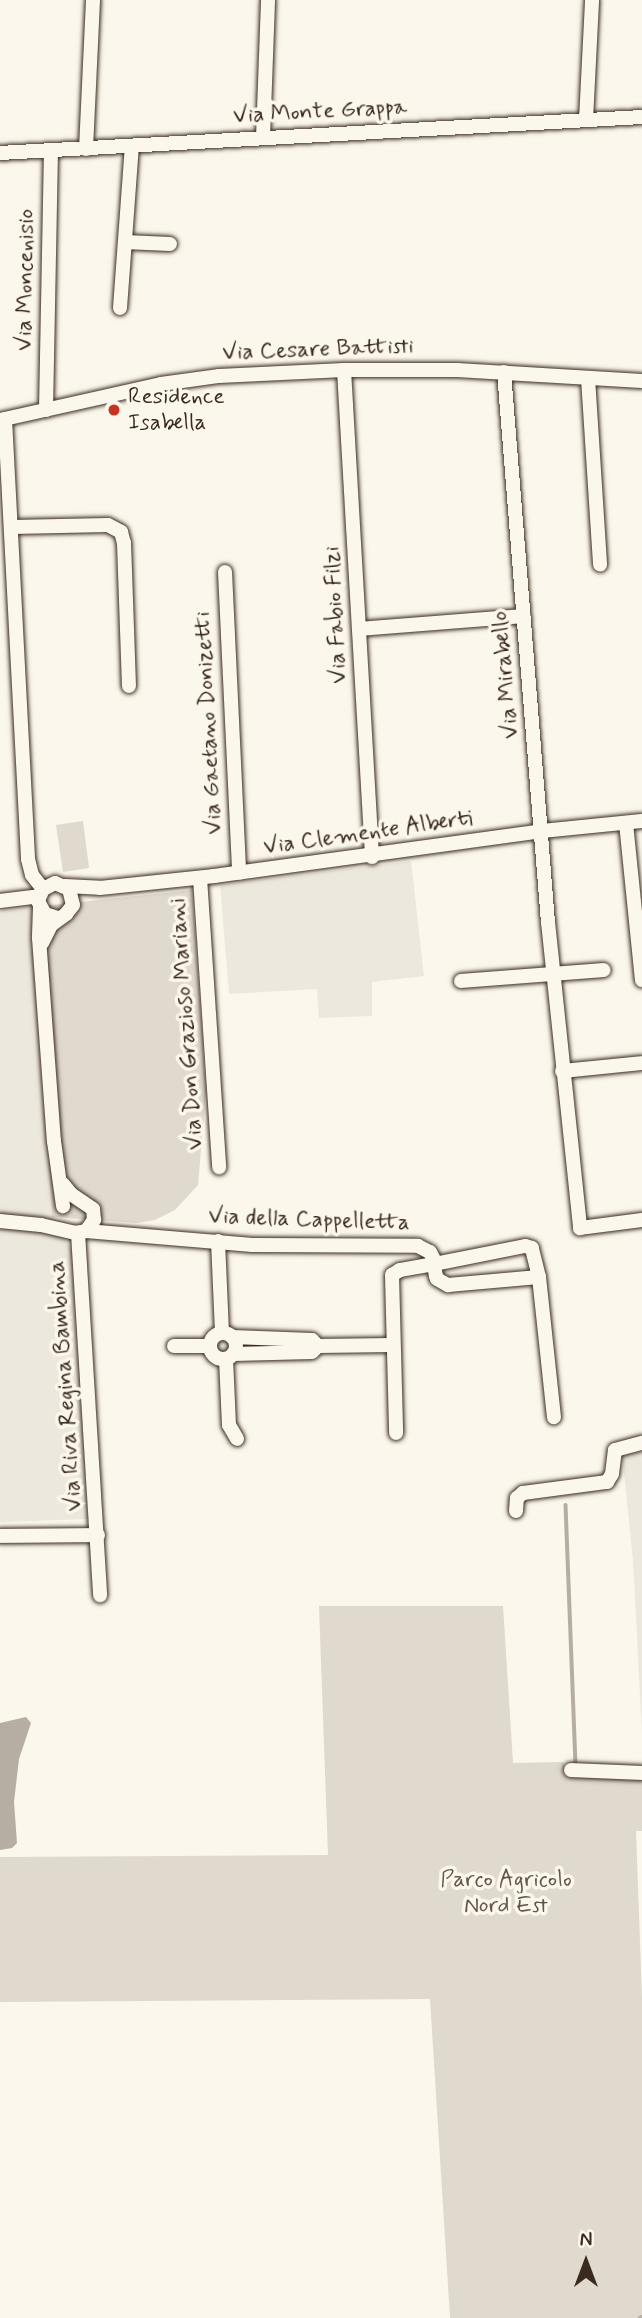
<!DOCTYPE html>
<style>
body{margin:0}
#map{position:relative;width:642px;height:2318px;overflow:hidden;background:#fbf7ec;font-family:Mynerve,sans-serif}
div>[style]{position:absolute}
.built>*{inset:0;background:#ede8dd}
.green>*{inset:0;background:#dfd9ce}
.water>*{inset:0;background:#b6aea2}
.stream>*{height:3.5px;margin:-1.75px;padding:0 1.75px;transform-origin:1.75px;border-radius:1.75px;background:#b6aea2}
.roads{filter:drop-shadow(0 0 2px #3b2a1e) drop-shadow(0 0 2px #3b2a1e)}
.minor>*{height:14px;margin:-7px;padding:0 7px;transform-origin:7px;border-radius:7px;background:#fbf7ec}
.minor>.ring{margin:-7px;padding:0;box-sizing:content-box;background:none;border:14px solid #fbf7ec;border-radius:50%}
.dots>*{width:19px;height:19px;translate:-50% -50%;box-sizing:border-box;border:4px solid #fbf7ec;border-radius:50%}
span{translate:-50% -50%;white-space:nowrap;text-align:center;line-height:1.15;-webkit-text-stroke:7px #fbf7ec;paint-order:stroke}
.street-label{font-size:23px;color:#3b2a1e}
.poi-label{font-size:23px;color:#3b2a1e}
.left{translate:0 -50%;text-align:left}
.park-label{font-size:23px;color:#64564a}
.north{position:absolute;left:551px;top:2227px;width:70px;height:70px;-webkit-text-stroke:5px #fbf7ec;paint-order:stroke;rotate:0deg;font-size:19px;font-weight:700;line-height:28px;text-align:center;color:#3b2a1e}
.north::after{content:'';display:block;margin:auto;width:24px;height:32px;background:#3b2a1e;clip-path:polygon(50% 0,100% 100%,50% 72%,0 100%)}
</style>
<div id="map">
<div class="built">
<i style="clip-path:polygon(411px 861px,424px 976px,372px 982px,372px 1016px,319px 1018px,317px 989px,229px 994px,220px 885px)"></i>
<i style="clip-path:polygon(33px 907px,52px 1217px,76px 1258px,88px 1519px,0 1522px,0 911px)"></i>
<i style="clip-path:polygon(642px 1451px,642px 1733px,633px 1560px,622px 1454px)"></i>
</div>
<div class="green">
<i style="clip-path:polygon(83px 821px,89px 868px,63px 872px,56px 825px)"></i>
<i style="clip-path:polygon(192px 890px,206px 1092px,198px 1185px,175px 1210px,155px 1220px,137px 1223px,52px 1217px,33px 907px)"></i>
<i style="clip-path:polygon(319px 1606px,503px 1606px,513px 1763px,563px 1762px,568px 1775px,642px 1773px,642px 1831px,636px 1831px,642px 1998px,642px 2318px,450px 2318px,430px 1999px,0 2002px,0 1857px,328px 1855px)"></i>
</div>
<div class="water">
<i style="clip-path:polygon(26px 1717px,31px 1723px,19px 1759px,14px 1802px,17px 1843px,12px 1848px,0 1850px,0 1723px)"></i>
</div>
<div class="stream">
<i style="left:566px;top:1505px;width:259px;rotate:87.8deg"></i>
<i style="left:640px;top:2318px;width:2px;rotate:-27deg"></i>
</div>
<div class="roads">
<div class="minor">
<i style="left:586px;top:120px;width:120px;rotate:-87.1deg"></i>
<i style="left:263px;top:138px;width:138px;rotate:-87.9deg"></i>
<i style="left:86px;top:149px;width:149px;rotate:-87.3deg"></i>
<i style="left:0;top:153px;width:643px;rotate:-3.21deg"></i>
<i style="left:125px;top:242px;width:45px;rotate:2.5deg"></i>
<i style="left:120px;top:308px;width:162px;rotate:-85.8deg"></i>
<i style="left:344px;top:370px;width:488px;rotate:86.7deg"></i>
<i style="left:504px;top:372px;width:552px;rotate:85.43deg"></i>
<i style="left:548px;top:922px;width:308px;rotate:84deg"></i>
<i style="left:580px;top:1228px;width:63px;rotate:-7.4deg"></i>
<i style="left:588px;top:378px;width:187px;rotate:86.3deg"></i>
<i style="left:46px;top:410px;width:260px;rotate:-88.9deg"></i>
<i style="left:5px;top:419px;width:441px;rotate:87deg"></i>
<i style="left:28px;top:859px;width:16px;rotate:76deg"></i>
<i style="left:32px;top:875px;width:18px;rotate:52deg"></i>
<i style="left:0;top:420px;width:165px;rotate:-12.6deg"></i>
<i style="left:161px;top:384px;width:59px;rotate:-7.9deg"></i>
<i style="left:219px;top:376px;width:125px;rotate:-2.7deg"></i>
<i style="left:344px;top:370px;width:113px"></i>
<i style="left:457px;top:370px;width:185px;rotate:3.4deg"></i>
<i style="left:12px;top:527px;width:96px;rotate:-1.2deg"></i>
<i style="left:108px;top:525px;width:15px;rotate:28deg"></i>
<i style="left:121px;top:532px;width:11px;rotate:75deg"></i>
<i style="left:124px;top:543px;width:143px;rotate:88deg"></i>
<i style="left:225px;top:572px;width:301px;rotate:87.3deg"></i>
<i style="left:359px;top:629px;width:165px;rotate:-4.5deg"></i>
<i style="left:626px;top:823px;width:158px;rotate:84.2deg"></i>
<i style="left:200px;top:878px;width:290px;rotate:86.2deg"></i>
<i style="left:65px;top:886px;width:35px;rotate:3deg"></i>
<i style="left:100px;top:888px;width:115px;rotate:-6deg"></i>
<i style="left:214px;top:876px;width:331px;rotate:-7.8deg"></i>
<i style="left:542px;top:831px;width:100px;rotate:-5.7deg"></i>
<i style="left:0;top:901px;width:39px;rotate:-7deg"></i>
<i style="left:40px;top:907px;width:31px;rotate:92deg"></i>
<i style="left:39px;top:938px;width:204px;rotate:85.8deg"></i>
<i style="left:54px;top:1141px;width:66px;rotate:82.1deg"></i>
<i style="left:42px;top:943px;width:20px;rotate:-63deg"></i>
<i style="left:51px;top:925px;width:19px;rotate:-36deg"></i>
<i style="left:66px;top:914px;width:11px;rotate:-52deg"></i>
<i style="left:73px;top:905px;width:16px;rotate:-104deg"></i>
<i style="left:69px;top:889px;width:15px;rotate:-157deg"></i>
<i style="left:55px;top:883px;width:13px;rotate:153deg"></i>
<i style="left:43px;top:889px;width:13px;rotate:113deg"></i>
<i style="left:38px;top:901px;width:15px;rotate:62deg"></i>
<i style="left:45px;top:914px;width:14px;rotate:17deg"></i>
<i style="left:461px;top:981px;width:143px;rotate:-4.4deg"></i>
<i style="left:562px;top:1071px;width:80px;rotate:-5.7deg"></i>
<i style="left:0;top:1221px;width:41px;rotate:5.6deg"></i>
<i style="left:41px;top:1225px;width:35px;rotate:13deg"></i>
<i style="left:75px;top:1233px;width:11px;rotate:-10deg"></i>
<i style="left:86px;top:1231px;width:14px;rotate:-54deg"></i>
<i style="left:94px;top:1220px;width:11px;rotate:-95deg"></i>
<i style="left:93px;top:1209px;width:27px;rotate:-146deg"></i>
<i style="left:71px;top:1194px;width:13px;rotate:-129deg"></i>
<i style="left:86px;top:1231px;width:167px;rotate:4.8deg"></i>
<i style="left:252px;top:1245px;width:166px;rotate:0.3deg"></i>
<i style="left:418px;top:1246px;width:13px;rotate:27deg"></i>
<i style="left:430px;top:1252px;width:7px;rotate:63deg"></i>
<i style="left:433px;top:1258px;width:18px;rotate:81deg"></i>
<i style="left:436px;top:1276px;width:3px;rotate:72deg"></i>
<i style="left:437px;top:1279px;width:13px;rotate:29deg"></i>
<i style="left:448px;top:1285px;width:91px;rotate:-5deg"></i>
<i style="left:539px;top:1277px;width:30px;rotate:-104deg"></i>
<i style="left:532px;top:1248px;width:7px;rotate:-164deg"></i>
<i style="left:525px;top:1246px;width:93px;rotate:168.8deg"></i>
<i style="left:434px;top:1264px;width:35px;rotate:170deg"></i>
<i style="left:400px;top:1270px;width:9px;rotate:148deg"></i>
<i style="left:392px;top:1275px;width:158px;rotate:88.5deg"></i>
<i style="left:78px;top:1233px;width:363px;rotate:86.5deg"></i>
<i style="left:218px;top:1241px;width:92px;rotate:87.5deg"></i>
<i style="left:539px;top:1277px;width:141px;rotate:83.9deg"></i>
<i class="ring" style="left:210px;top:1333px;width:12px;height:12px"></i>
<i style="left:232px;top:1337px;width:80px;rotate:2.1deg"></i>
<i style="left:312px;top:1340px;width:8px;rotate:45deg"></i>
<i style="left:318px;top:1346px;width:8px;rotate:135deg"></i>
<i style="left:312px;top:1352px;width:79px;rotate:178.5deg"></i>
<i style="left:174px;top:1346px;width:36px"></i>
<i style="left:318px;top:1346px;width:75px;rotate:-0.8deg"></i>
<i style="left:226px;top:1359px;width:66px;rotate:87.4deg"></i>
<i style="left:229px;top:1425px;width:16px;rotate:60deg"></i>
<i style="left:516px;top:1511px;width:13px;rotate:-86deg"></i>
<i style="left:517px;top:1498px;width:8px;rotate:-40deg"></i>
<i style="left:523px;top:1493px;width:85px;rotate:-7.5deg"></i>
<i style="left:607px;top:1482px;width:9px;rotate:-58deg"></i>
<i style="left:612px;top:1474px;width:24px;rotate:-83deg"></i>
<i style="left:615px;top:1450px;width:28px;rotate:-15deg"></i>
<i style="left:0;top:1536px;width:98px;rotate:-0.6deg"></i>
<i style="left:571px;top:1770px;width:71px;rotate:2.4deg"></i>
</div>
</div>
<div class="dots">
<i style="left:114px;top:410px;background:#c8321e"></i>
</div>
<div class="street-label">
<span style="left:320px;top:112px;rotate:-3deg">Via Monte Grappa</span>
<span style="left:26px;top:280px;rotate:-89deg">Via Moncenisio</span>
<span style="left:318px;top:350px;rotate:-2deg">Via Cesare Battisti</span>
<span style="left:336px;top:615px;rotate:-93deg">Via Fabio Filzi</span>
<span style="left:506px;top:675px;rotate:-95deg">Via Mirabello</span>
<span style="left:209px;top:723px;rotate:-93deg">Via Gaetano Donizetti</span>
<span style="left:368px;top:833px;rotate:-8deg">Via Clemente Alberti</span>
<span style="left:187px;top:1024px;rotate:-94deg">Via Don Grazioso Mariani</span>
<span style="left:309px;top:1220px;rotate:2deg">Via della Cappelletta</span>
<span style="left:66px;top:1386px;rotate:-94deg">Via Riva Regina Bambina</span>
</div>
<div class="poi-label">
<span class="left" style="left:128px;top:410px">Residence<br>Isabella</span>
</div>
<div class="park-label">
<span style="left:506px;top:1893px">Parco Agricolo<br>Nord Est</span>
</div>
<div class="north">N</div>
</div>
